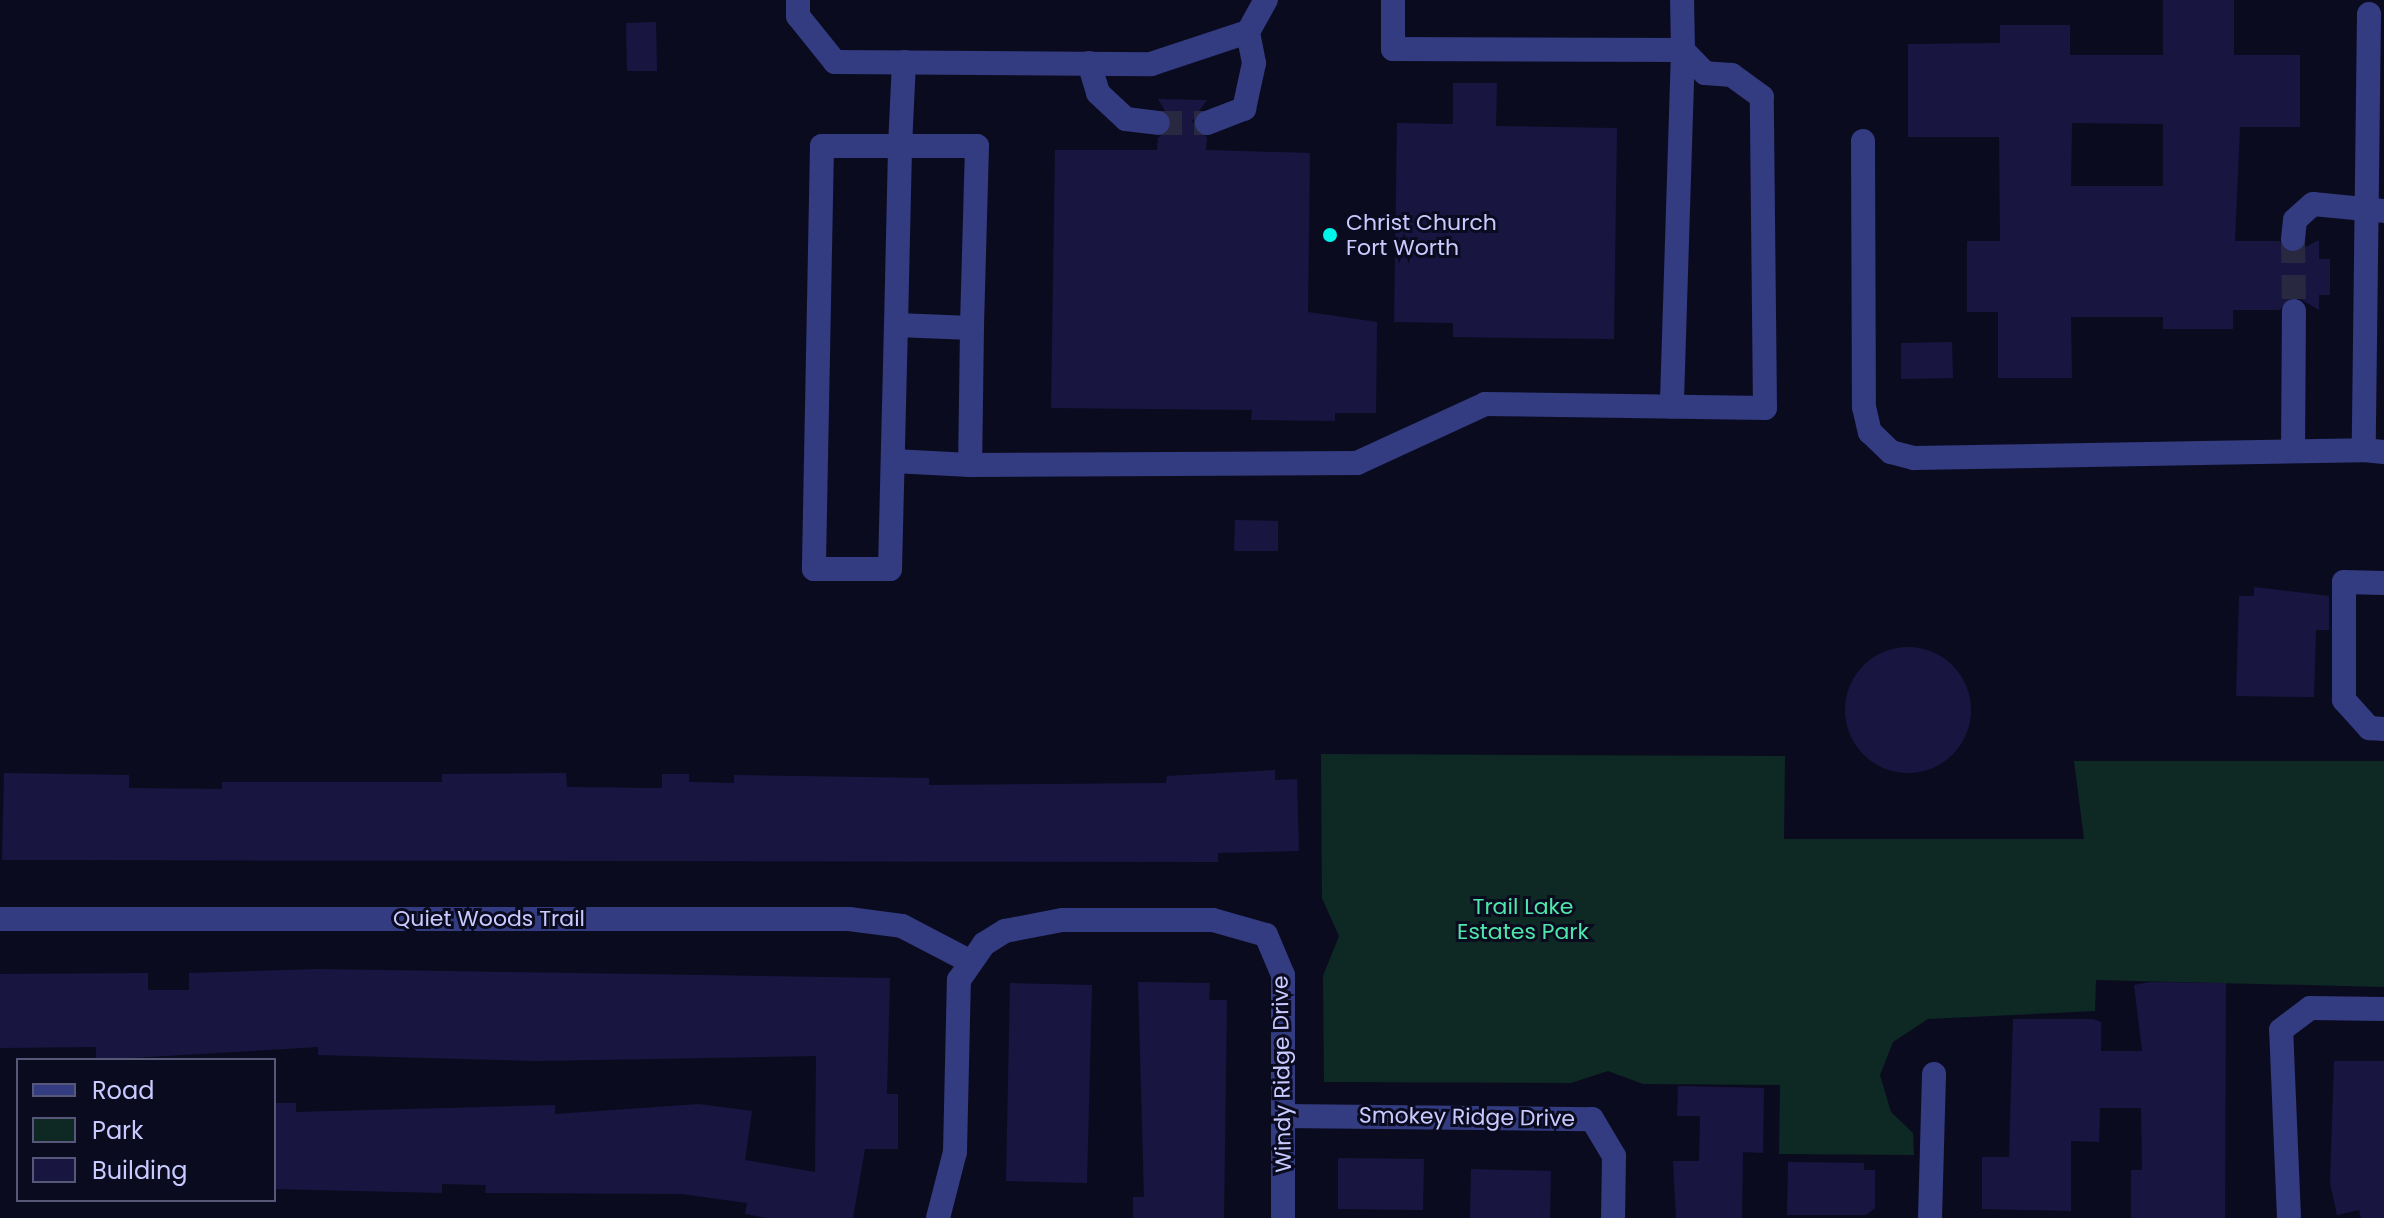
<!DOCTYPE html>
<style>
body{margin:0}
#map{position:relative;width:2384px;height:1218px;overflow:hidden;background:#0b0b1f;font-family:Poppins,sans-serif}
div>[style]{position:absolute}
.green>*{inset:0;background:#0e2924}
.building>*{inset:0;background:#181641}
.round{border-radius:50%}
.minor-tunnel>*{height:24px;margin-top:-12px;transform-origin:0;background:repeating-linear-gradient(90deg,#282841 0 24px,transparent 0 36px)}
.minor>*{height:24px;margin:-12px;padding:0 12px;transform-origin:12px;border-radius:12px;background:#333b81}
.dots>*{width:22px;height:22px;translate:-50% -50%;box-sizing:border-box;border:4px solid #0b0b1f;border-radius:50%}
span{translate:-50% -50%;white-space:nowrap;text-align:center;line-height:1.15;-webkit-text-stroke:6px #0b0b1f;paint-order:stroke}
.poi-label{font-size:22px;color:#c9caff}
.left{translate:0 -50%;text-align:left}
.park-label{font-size:22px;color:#4ee6ab}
.street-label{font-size:22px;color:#c9caff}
.legend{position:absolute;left:16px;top:1058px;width:260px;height:144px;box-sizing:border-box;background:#0b0b1f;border:2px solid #575779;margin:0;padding:10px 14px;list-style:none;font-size:24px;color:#c9caff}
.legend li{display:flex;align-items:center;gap:16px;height:40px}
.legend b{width:40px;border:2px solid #575779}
</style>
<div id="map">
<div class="green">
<i style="clip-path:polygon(1321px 754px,1785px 756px,1784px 839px,2084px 839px,2074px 761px,2384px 761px,2384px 987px,2096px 980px,2095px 1011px,1928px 1019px,1893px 1042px,1880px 1075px,1891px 1112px,1913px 1133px,1914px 1155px,1779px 1154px,1780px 1085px,1643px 1084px,1608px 1071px,1571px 1083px,1324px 1082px,1323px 976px,1339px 936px,1322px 898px)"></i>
</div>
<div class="building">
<i style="clip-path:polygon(evenodd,2163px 0,2234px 0,2234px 55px,2300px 55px,2300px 127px,2240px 127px,2235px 241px,2279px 241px,2292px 254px,2319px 240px,2319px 259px,2330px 259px,2330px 295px,2319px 295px,2319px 310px,2295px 296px,2279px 310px,2233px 310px,2233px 329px,2163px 329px,2163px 317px,2071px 317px,2072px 378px,1998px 378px,1998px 312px,1967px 312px,1967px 241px,2000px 241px,1999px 137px,1908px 137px,1908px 44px,2000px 43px,2000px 25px,2070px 25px,2070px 55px,2163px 55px,2163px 0,2072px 123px,2163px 124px,2163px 186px,2071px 186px,2072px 123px)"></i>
<i style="clip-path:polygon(656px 22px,657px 71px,627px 71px,626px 23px)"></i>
<i style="clip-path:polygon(1453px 83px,1497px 83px,1496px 126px,1617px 128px,1614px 339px,1453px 337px,1453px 323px,1394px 322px,1397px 123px,1453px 124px)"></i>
<i style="clip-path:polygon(1158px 99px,1207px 100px,1192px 121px,1207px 138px,1206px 150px,1310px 153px,1308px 312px,1377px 322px,1376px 413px,1335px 413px,1335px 421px,1251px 420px,1252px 410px,1051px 408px,1055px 150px,1157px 150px,1158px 138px,1173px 124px)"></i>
<i style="clip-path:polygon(1952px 342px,1953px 378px,1901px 379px,1901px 343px)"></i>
<i style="clip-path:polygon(1235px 520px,1278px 521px,1278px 551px,1234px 551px)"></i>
<i style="clip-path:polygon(2254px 587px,2329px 596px,2329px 630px,2316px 630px,2314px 697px,2236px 696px,2239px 596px,2254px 596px)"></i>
<i class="round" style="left:1845px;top:647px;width:126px;height:126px"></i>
<i style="clip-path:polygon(1275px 770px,1275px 780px,1297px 779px,1299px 851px,1218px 853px,1218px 862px,2px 860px,4px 773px,129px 775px,129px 788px,222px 789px,222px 782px,442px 782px,442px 774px,566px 773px,567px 787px,662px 788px,662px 774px,689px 774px,689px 782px,734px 783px,734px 775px,929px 778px,929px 785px,1166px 783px,1167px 776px)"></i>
<i style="clip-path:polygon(317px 969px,890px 978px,887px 1094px,898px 1094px,898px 1149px,865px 1149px,853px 1218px,767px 1218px,745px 1214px,747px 1203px,682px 1194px,485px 1193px,486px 1185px,442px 1184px,442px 1193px,274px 1189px,274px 1103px,296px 1103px,296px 1112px,555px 1105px,555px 1114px,699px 1104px,752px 1111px,745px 1160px,815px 1172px,816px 1056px,538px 1061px,318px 1055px,318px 1047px,96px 1060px,96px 1047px,0 1048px,0 974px,148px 973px,148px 990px,189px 990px,189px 973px)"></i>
<i style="clip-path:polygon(1138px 982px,1210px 983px,1209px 1000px,1227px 1000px,1224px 1218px,1133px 1218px,1133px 1197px,1144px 1197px)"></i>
<i style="clip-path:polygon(2150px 982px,2226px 983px,2225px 1218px,2131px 1218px,2131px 1170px,2142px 1170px,2141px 1108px,2100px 1108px,2099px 1142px,2071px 1141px,2071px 1211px,1982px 1209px,1982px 1157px,2009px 1157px,2013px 1019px,2093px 1019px,2101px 1022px,2101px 1051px,2142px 1051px,2134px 985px)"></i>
<i style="clip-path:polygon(1010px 983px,1092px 985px,1087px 1183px,1006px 1181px)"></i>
<i style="clip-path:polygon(2334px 1061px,2384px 1061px,2384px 1218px,2361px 1218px,2359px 1210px,2337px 1215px,2330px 1183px)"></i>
<i style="clip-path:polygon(1678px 1086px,1764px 1088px,1763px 1153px,1743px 1152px,1742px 1218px,1676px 1218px,1673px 1161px,1699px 1161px,1700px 1116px,1677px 1116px)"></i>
<i style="clip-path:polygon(1338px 1158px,1424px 1159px,1423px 1210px,1338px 1209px)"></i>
<i style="clip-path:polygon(1788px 1162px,1864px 1163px,1864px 1170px,1875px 1170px,1875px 1208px,1866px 1215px,1787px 1215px)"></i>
<i style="clip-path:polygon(1471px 1169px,1551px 1171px,1550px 1218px,1470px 1218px)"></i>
</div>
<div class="minor-tunnel">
<i style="left:1158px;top:123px;width:49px"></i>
<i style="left:2293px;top:239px;width:72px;rotate:89.2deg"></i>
</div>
<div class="minor">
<i style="left:798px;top:0;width:16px;rotate:90deg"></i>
<i style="left:798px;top:16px;width:59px;rotate:51.2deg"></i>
<i style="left:835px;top:62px;width:316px;rotate:0.4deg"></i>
<i style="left:1151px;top:64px;width:102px;rotate:-18.3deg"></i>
<i style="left:1248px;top:32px;width:37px;rotate:-61deg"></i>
<i style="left:1393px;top:0;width:49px;rotate:90deg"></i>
<i style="left:1393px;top:49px;width:290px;rotate:0.2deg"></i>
<i style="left:1683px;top:50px;width:357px;rotate:91.8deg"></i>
<i style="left:2369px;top:14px;width:436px;rotate:90.7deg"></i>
<i style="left:2364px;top:450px;width:20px;rotate:6deg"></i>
<i style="left:904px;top:62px;width:84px;rotate:92.7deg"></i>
<i style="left:900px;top:146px;width:78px;rotate:180deg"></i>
<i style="left:822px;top:146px;width:423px;rotate:91.1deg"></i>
<i style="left:814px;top:569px;width:76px"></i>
<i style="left:890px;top:569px;width:244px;rotate:-88.6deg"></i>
<i style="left:896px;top:325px;width:76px;rotate:2.3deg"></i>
<i style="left:972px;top:328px;width:137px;rotate:90.8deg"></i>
<i style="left:970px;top:465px;width:387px;rotate:-0.3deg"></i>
<i style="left:1357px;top:463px;width:141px;rotate:-24.7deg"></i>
<i style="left:1485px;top:404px;width:280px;rotate:0.8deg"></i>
<i style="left:1765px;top:408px;width:311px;rotate:-90.6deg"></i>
<i style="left:1762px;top:97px;width:37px;rotate:-144deg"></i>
<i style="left:1732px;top:75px;width:27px;rotate:-176deg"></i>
<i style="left:1705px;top:73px;width:32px;rotate:-134deg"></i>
<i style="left:1683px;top:50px;width:50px;rotate:-91.1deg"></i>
<i style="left:1089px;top:63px;width:31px;rotate:73deg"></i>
<i style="left:1098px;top:93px;width:38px;rotate:43deg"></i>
<i style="left:1126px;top:119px;width:32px;rotate:7deg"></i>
<i style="left:1207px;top:123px;width:40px;rotate:-21deg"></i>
<i style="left:1244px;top:109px;width:47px;rotate:-77.7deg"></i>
<i style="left:1254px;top:63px;width:32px;rotate:-101deg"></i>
<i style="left:1863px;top:141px;width:266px;rotate:89.8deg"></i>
<i style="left:1864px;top:407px;width:26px;rotate:77deg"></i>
<i style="left:1870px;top:432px;width:29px;rotate:44deg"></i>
<i style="left:1891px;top:452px;width:24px;rotate:15deg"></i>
<i style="left:1914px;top:458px;width:450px;rotate:-1deg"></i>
<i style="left:2293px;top:239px;width:19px;rotate:-84deg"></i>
<i style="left:2295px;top:220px;width:24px;rotate:-42deg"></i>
<i style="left:2313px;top:204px;width:71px;rotate:5.6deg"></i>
<i style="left:896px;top:325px;width:179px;rotate:-88.7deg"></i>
<i style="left:900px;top:146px;width:77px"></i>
<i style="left:977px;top:146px;width:182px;rotate:91.6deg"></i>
<i style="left:2293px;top:451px;width:140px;rotate:-89.6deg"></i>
<i style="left:893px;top:461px;width:77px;rotate:3deg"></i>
<i style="left:2384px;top:583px;width:40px;rotate:-178.6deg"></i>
<i style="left:2344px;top:582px;width:118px;rotate:90deg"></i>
<i style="left:2344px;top:700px;width:38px;rotate:48deg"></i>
<i style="left:2369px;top:728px;width:15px;rotate:4deg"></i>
<i style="left:0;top:919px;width:849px"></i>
<i style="left:849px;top:919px;width:53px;rotate:7.5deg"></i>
<i style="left:902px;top:926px;width:76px;rotate:27.6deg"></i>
<i style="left:1283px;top:1116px;width:309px;rotate:0.6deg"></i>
<i style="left:1592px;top:1119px;width:43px;rotate:59.3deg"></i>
<i style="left:1614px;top:1156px;width:62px;rotate:90.9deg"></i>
<i style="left:938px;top:1218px;width:68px;rotate:-75.6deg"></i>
<i style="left:955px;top:1152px;width:172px;rotate:-88.7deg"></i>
<i style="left:959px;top:980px;width:44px;rotate:-55.2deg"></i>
<i style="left:984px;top:944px;width:25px;rotate:-32deg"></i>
<i style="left:1005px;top:931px;width:58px;rotate:-10.9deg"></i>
<i style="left:1062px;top:920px;width:151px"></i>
<i style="left:1213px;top:920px;width:55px;rotate:15.8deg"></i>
<i style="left:1266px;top:935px;width:43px;rotate:67deg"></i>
<i style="left:1283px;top:975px;width:243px;rotate:90deg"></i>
<i style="left:1930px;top:1218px;width:144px;rotate:-88.4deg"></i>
<i style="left:2289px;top:1218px;width:188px;rotate:-92.4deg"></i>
<i style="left:2281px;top:1030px;width:36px;rotate:-37deg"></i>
<i style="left:2310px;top:1008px;width:74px;rotate:0.8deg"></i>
</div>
<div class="dots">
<i style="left:1330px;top:235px;background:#00f4ea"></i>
</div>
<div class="poi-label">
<span class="left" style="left:1346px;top:235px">Christ Church<br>Fort Worth</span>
</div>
<div class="park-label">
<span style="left:1523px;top:919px">Trail Lake<br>Estates Park</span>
</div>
<div class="street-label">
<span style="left:489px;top:919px">Quiet Woods Trail</span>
<span style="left:1282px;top:1074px;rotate:-91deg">Windy Ridge Drive</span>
<span style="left:1467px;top:1117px;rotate:1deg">Smokey Ridge Drive</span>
</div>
<ul class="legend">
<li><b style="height:10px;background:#333b81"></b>Road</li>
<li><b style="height:22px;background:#0e2924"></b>Park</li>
<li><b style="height:22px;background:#181641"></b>Building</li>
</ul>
</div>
